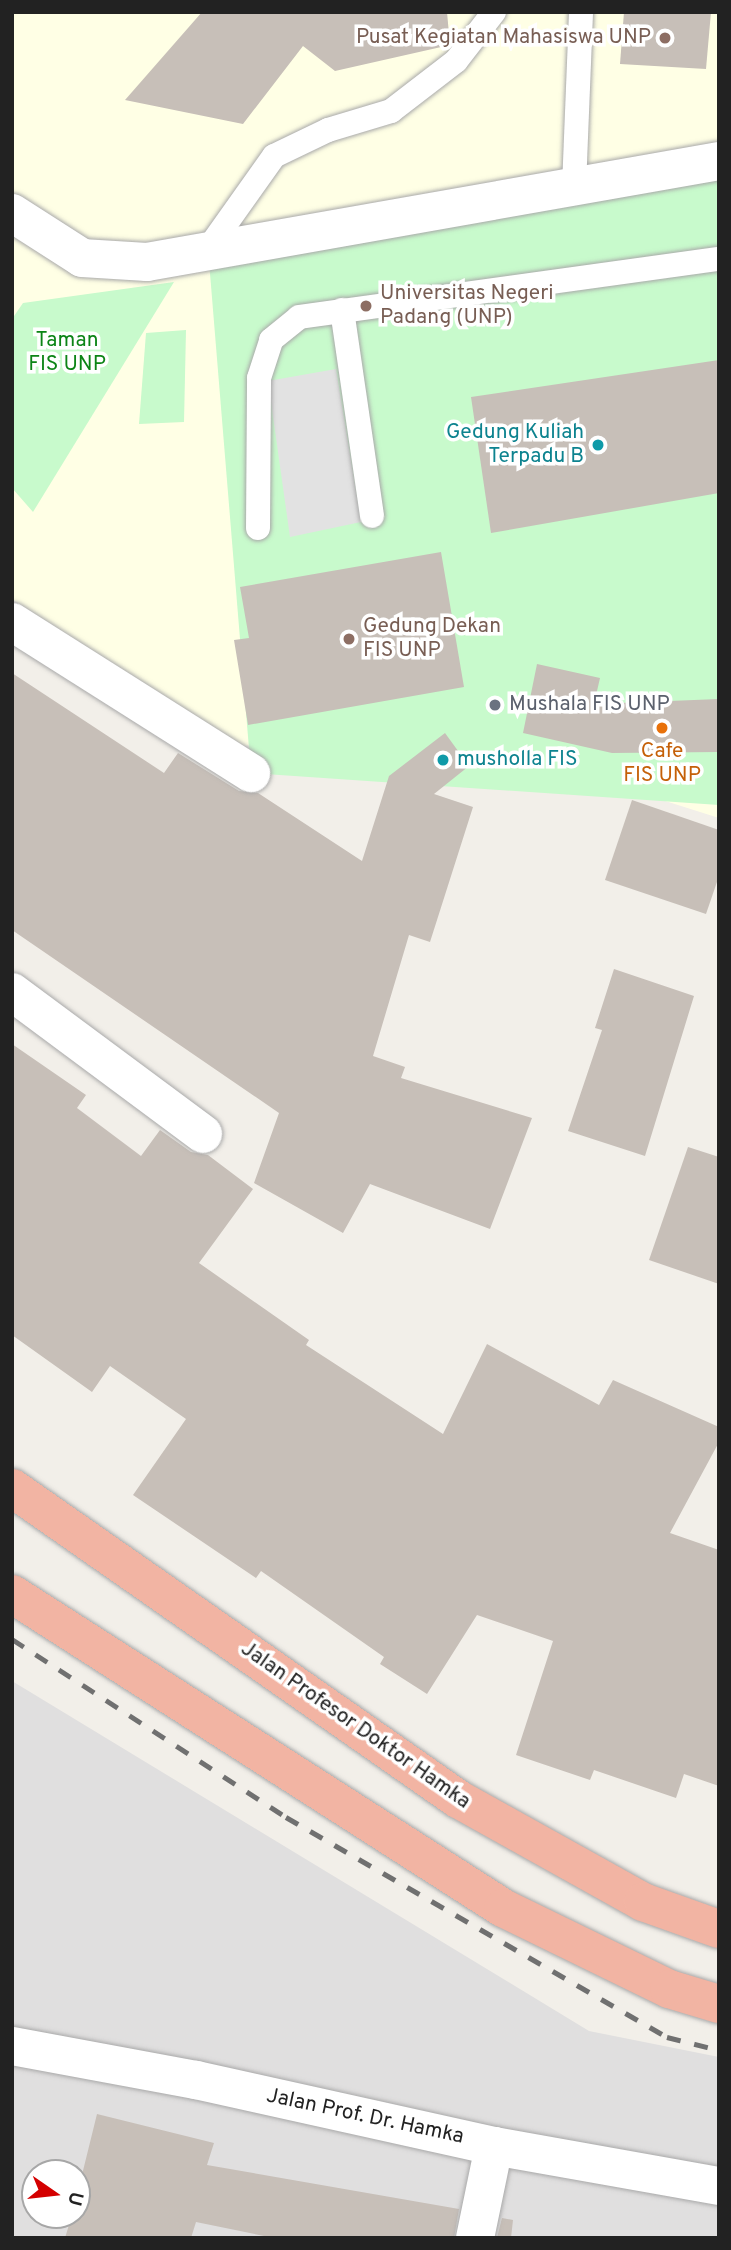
<!DOCTYPE html>
<style>
body{margin:0}
#map{position:relative;width:731px;height:2250px;overflow:hidden;background:#f2efe9;font-family:Overpass,sans-serif}
div>[style]{position:absolute}
.residential>*{inset:0;background:#e0dfdf}
.education>*{inset:0;background:#ffffe5}
.park>*{inset:0;background:#c8facc}
.parking>*{inset:0;background:#e2e2e2}
.building>*{inset:0;background:#c7bfb8}
.roads{filter:drop-shadow(0 0 2px #a9a9a9) drop-shadow(0 0 2px #a9a9a9)}
.service>*{height:24px;margin:-12px;padding:0 12px;transform-origin:12px;border-radius:12px;background:#fff}
.minor>*{height:38px;margin:-19px;padding:0 19px;transform-origin:19px;border-radius:19px;background:#fff}
.trunk>*{height:38px;margin:-19px;padding:0 19px;transform-origin:19px;border-radius:19px;background:#f2b4a3}
.rail>*{height:5px;margin-top:-2.5px;transform-origin:0;background:repeating-linear-gradient(90deg,#707070 0 14px,transparent 0 28px)}
.dots>*{width:19px;height:19px;translate:-50% -50%;box-sizing:border-box;border:4px solid #fff;border-radius:50%}
span{translate:-50% -50%;white-space:nowrap;text-align:center;line-height:1.15;-webkit-text-stroke:7px #fff;paint-order:stroke}
.education-label{font-size:21px;color:#785e54}
.right{translate:-100% -50%;text-align:right}
.left{translate:0 -50%;text-align:left}
.park-label{font-size:21px;color:#0c8416}
.culture-label{font-size:21px;color:#0d838f}
.worship-label{font-size:21px;color:#5b616d}
.food-label{font-size:21px;color:#c56008}
.street-label{font-size:21px;color:#222}
.frame{position:absolute;inset:0;border:14px solid #222;pointer-events:none}
.north{position:absolute;left:21px;top:2159px;width:70px;height:70px;box-sizing:border-box;background:#fff;border:2px solid #a7a7a7;border-radius:50%;rotate:104deg;font-size:19px;font-weight:700;line-height:28px;text-align:center;color:#222}
.north::after{content:'';display:block;margin:auto;width:24px;height:32px;background:#d40000;clip-path:polygon(50% 0,100% 100%,50% 72%,0 100%)}
</style>
<div id="map">
<div class="residential">
<i style="clip-path:polygon(evenodd,12px 1681px,589px 2031px,719px 2057px,719px 2238px,12px 2238px,12px 1681px,35px 2173px,77px 2173px,77px 2215px,35px 2215px,35px 2173px)"></i>
</div>
<div class="education">
<i style="clip-path:polygon(12px 12px,719px 12px,719px 818px,504px 750px,307px 739px,234px 747px,12px 599px)"></i>
</div>
<div class="park">
<i style="clip-path:polygon(719px 160px,719px 805px,251px 773px,208px 249px)"></i>
<i style="clip-path:polygon(174px 282px,33px 512px,12px 488px,12px 319px,23px 303px)"></i>
<i style="clip-path:polygon(186px 330px,184px 422px,139px 424px,146px 333px)"></i>
</div>
<div class="parking">
<i style="clip-path:polygon(336px 369px,361px 522px,290px 537px,268px 381px)"></i>
</div>
<div class="building">
<i style="clip-path:polygon(202px 12px,447px 12px,450px 45px,335px 71px,303px 46px,243px 124px,125px 100px)"></i>
<i style="clip-path:polygon(624px 12px,711px 12px,706px 69px,620px 64px)"></i>
<i style="clip-path:polygon(719px 360px,719px 493px,491px 533px,471px 397px)"></i>
<i style="clip-path:polygon(441px 552px,464px 687px,248px 725px,234px 640px,249px 638px,240px 587px)"></i>
<i style="clip-path:polygon(537px 664px,600px 678px,594px 704px,719px 699px,719px 752px,612px 753px,523px 733px)"></i>
<i style="clip-path:polygon(12px 673px,164px 773px,178px 753px,239px 791px,258px 793px,362px 861px,389px 776px,445px 733px,469px 766px,434px 794px,473px 807px,430px 942px,409px 935px,373px 1056px,405px 1067px,401px 1078px,532px 1118px,490px 1229px,370px 1184px,343px 1233px,254px 1183px,279px 1113px,12px 930px)"></i>
<i style="clip-path:polygon(632px 800px,719px 830px,719px 876px,706px 914px,605px 880px)"></i>
<i style="clip-path:polygon(614px 969px,694px 996px,645px 1156px,568px 1131px,602px 1030px,595px 1028px)"></i>
<i style="clip-path:polygon(12px 1044px,86px 1095px,77px 1108px,141px 1156px,160px 1130px,191px 1152px,208px 1155px,253px 1189px,199px 1263px,309px 1340px,306px 1345px,443px 1434px,487px 1344px,599px 1405px,613px 1380px,719px 1427px,719px 1442px,670px 1533px,719px 1550px,719px 1786px,684px 1774px,676px 1798px,594px 1770px,590px 1780px,516px 1755px,553px 1641px,477px 1615px,427px 1694px,380px 1664px,384px 1657px,261px 1571px,256px 1578px,133px 1495px,186px 1419px,110px 1366px,92px 1392px,12px 1335px)"></i>
<i style="clip-path:polygon(688px 1147px,719px 1157px,719px 1284px,649px 1260px)"></i>
<i style="clip-path:polygon(97px 2114px,214px 2143px,207px 2165px,459px 2209px,454px 2238px,274px 2238px,196px 2222px,191px 2238px,65px 2238px,72px 2215px,77px 2215px,77px 2195px)"></i>
<i style="clip-path:polygon(502px 2218px,513px 2220px,511px 2238px,497px 2238px)"></i>
</div>
<div class="roads">
<div class="service">
<i style="left:574px;top:187px;width:175px;rotate:-87.7deg"></i>
<i style="left:208px;top:249px;width:114px;rotate:-54.6deg"></i>
<i style="left:274px;top:156px;width:60px;rotate:-25.7deg"></i>
<i style="left:328px;top:130px;width:66px;rotate:-16.8deg"></i>
<i style="left:391px;top:111px;width:82px;rotate:-37.6deg"></i>
<i style="left:456px;top:61px;width:62px;rotate:-52.2deg"></i>
<i style="left:342px;top:310px;width:208px;rotate:81.7deg"></i>
<i style="left:258px;top:528px;width:150px;rotate:-89.6deg"></i>
<i style="left:259px;top:378px;width:40px;rotate:-72deg"></i>
<i style="left:271px;top:340px;width:36px;rotate:-39deg"></i>
<i style="left:299px;top:317px;width:424px;rotate:-7.9deg"></i>
</div>
<div class="minor">
<i style="left:12px;top:213px;width:83px;rotate:32.7deg"></i>
<i style="left:82px;top:258px;width:65px;rotate:3.5deg"></i>
<i style="left:147px;top:262px;width:581px;rotate:-10.01deg"></i>
<i style="left:12px;top:622px;width:283px;rotate:32.3deg"></i>
<i style="left:12px;top:992px;width:238px;rotate:36.6deg"></i>
<i style="left:12px;top:2046px;width:187px;rotate:10.5deg"></i>
<i style="left:196px;top:2080px;width:305px;rotate:12.5deg"></i>
<i style="left:494px;top:2146px;width:229px;rotate:10.1deg"></i>
<i style="left:475px;top:2238px;width:94px;rotate:-78.3deg"></i>
</div>
<div class="trunk">
<i style="left:12px;top:1488px;width:544px;rotate:34.89deg"></i>
<i style="left:458px;top:1799px;width:212px;rotate:29.1deg"></i>
<i style="left:643px;top:1902px;width:81px;rotate:19.6deg"></i>
<i style="left:12px;top:1594px;width:583px;rotate:32.6deg"></i>
<i style="left:503px;top:1908px;width:185px;rotate:26deg"></i>
<i style="left:669px;top:1989px;width:52px;rotate:16.7deg"></i>
</div>
</div>
<div class="rail">
<i style="left:12px;top:1639px;width:327px;rotate:33deg"></i>
<i style="left:286px;top:1817px;width:440px;rotate:30deg"></i>
<i style="left:667px;top:2037px;width:54px;rotate:14deg"></i>
</div>
<div class="dots">
<i style="left:665px;top:38px;background:#8d6e63"></i>
<i style="left:366px;top:306px;background:#8d6e63"></i>
<i style="left:598px;top:445px;background:#0f9aa8"></i>
<i style="left:349px;top:639px;background:#8d6e63"></i>
<i style="left:495px;top:705px;background:#6b7280"></i>
<i style="left:662px;top:728px;background:#e8710a"></i>
<i style="left:443px;top:760px;background:#0f9aa8"></i>
</div>
<div class="education-label">
<span class="right" style="left:651px;top:38px">Pusat Kegiatan Mahasiswa UNP</span>
<span class="left" style="left:380px;top:306px">Universitas Negeri<br>Padang (UNP)</span>
<span class="left" style="left:363px;top:639px">Gedung Dekan<br>FIS UNP</span>
</div>
<div class="park-label">
<span style="left:67px;top:353px">Taman<br>FIS UNP</span>
</div>
<div class="culture-label">
<span class="right" style="left:584px;top:445px">Gedung Kuliah<br>Terpadu B</span>
<span class="left" style="left:457px;top:760px">musholla FIS</span>
</div>
<div class="worship-label">
<span class="left" style="left:509px;top:705px">Mushala FIS UNP</span>
</div>
<div class="food-label">
<span style="left:662px;top:764px">Cafe<br>FIS UNP</span>
</div>
<div class="street-label">
<span style="left:355px;top:1726px;rotate:35deg">Jalan Profesor Doktor Hamka</span>
<span style="left:365px;top:2117px;rotate:12deg">Jalan Prof. Dr. Hamka</span>
</div>
<div class="frame"></div>
<div class="north">U</div>
</div>
